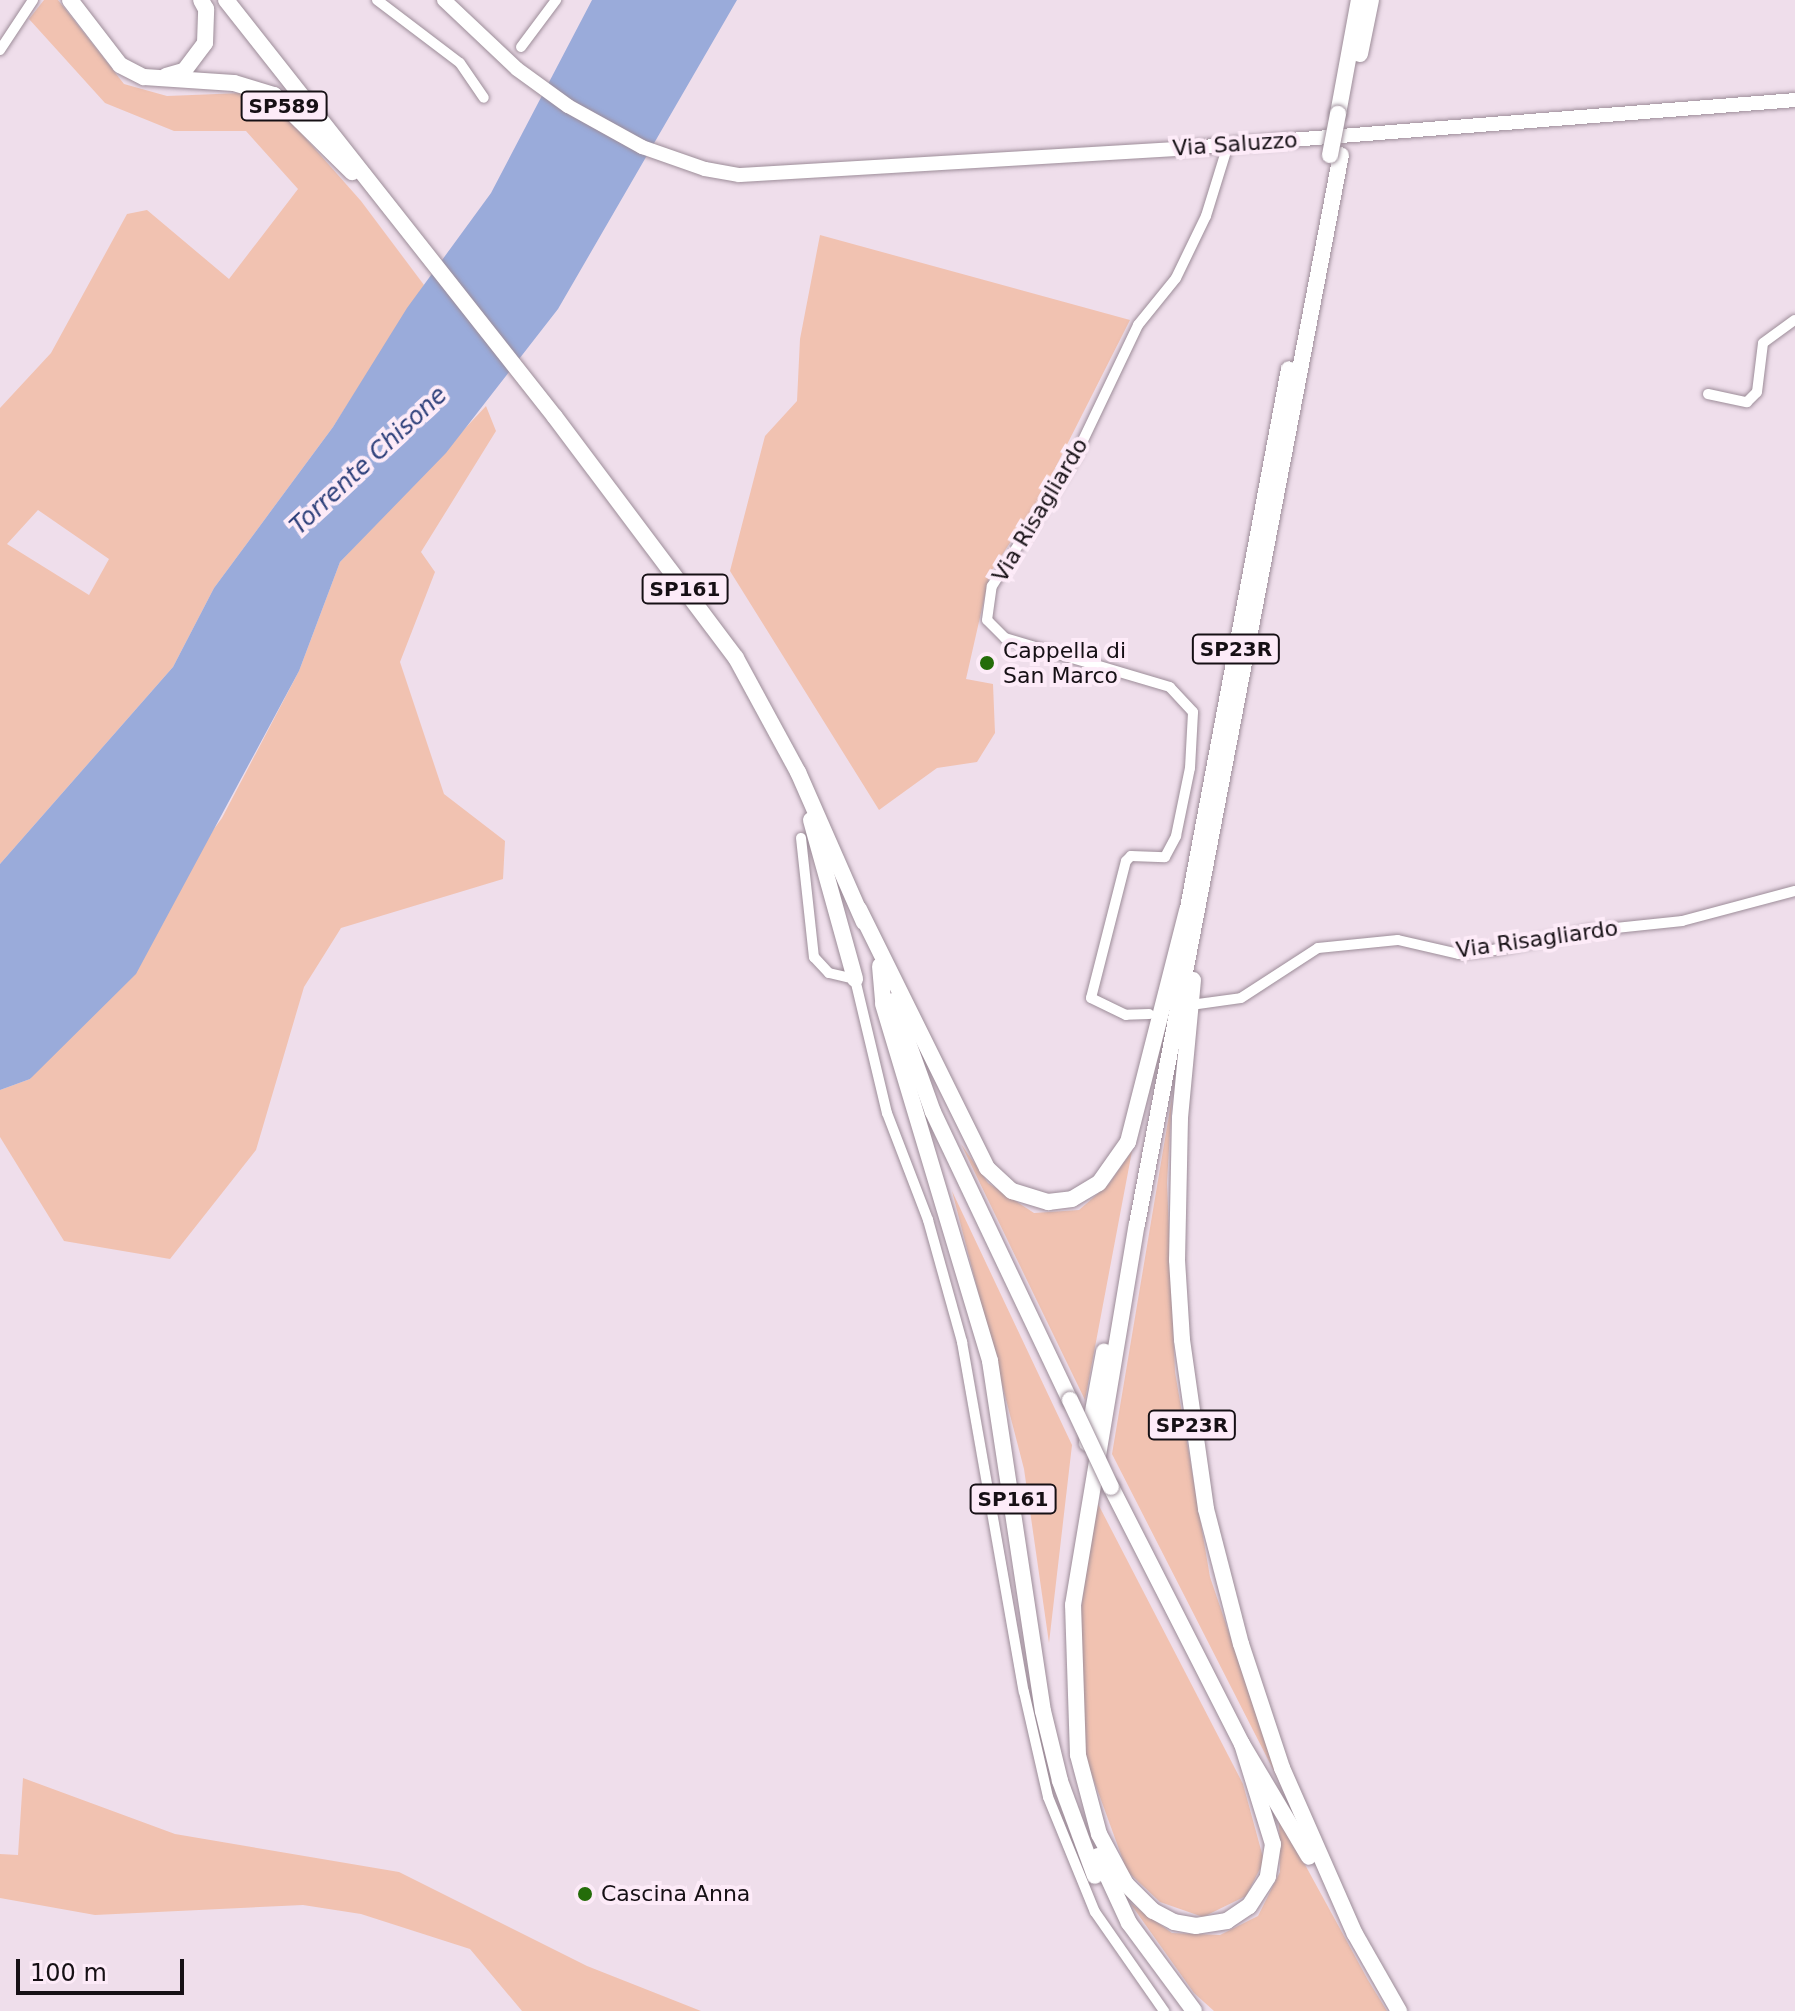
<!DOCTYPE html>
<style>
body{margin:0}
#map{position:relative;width:1795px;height:2011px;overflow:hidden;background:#efdeeb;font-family:"DejaVu Sans",sans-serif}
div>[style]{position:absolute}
.green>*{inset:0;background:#f1c2b1}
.water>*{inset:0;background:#9aabda}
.roads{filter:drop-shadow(0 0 2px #9d8d99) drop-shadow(0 0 2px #9d8d99)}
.minor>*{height:10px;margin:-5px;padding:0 5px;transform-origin:5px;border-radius:5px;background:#fff}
.secondary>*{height:14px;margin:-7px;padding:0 7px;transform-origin:7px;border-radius:7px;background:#fff}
.primary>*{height:16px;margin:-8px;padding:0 8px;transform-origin:8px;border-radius:8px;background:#fff}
.trunk>*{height:16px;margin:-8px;padding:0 8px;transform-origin:8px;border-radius:8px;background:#fff}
.bridges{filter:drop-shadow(0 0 2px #9d8d99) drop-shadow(0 0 2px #9d8d99)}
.trunk-bridge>*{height:16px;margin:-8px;padding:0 8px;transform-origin:8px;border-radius:8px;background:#fff}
.dots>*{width:22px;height:22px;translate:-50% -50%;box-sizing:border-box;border:4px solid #fdebf8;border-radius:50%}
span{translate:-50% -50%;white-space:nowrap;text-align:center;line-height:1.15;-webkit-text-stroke:8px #fdebf8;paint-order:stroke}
.shield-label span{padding:2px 6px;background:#fdebf8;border:2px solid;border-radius:6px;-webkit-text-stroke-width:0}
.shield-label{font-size:20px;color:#161015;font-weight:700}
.street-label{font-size:22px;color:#161015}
.poi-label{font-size:22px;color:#161015}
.left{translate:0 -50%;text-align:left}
.water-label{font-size:24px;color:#2f417b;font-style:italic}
.scale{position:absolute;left:16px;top:1959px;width:168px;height:36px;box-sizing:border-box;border:4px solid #161015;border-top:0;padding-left:10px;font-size:24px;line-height:28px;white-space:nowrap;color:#161015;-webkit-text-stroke:6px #fdebf8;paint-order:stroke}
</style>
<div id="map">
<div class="green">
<i style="clip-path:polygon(evenodd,44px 0,58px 0,124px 84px,167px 96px,242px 93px,284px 114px,361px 201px,424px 285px,333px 427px,214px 588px,173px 667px,0 864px,0 408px,51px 353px,127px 214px,147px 210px,229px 279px,298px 189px,246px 131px,174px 131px,105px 103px,29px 19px,44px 0,38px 510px,109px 559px,89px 595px,7px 544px,38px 510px)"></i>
<i style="clip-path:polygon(820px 235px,1130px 320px,1041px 496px,990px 573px,966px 679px,993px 684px,995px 733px,977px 762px,937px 768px,879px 810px,730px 571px,765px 436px,797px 401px,800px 339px)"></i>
<i style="clip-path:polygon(486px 406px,496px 431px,421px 552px,435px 572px,400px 662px,444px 794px,505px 841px,503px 879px,341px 928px,304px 987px,256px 1150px,170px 1259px,64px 1241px,0 1137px,0 1090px,30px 1079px,222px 818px,299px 671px,340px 562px)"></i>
<i style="clip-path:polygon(1172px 1097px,1167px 1183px,1175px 1372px,1210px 1577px,1280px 1783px,1112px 1454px)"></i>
<i style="clip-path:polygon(961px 1144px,988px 1183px,1034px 1213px,1079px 1210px,1109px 1184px,1132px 1151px,1085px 1400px)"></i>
<i style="clip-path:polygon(952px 1191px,1072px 1445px,1049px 1643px,1024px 1469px)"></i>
<i style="clip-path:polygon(1096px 1500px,1243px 1784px,1264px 1861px,1246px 1896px,1203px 1917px,1160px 1902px,1127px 1871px,1085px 1756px,1079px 1625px)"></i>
<i style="clip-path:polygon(23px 1778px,175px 1834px,399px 1872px,587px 1966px,701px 2011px,522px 2011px,470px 1949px,361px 1914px,303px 1905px,95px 1915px,0 1898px,0 1854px,18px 1855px)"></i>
<i style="clip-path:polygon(1279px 1817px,1368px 1980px,1387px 2011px,1214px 2011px,1194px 1993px,1130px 1903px,1172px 1933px,1220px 1935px,1258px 1916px,1280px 1872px)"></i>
</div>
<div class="water">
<i style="clip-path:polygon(592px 0,737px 0,558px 309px,446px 453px,340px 562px,299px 671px,136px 974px,30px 1079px,0 1090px,0 864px,173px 667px,214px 588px,333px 427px,407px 308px,491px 193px)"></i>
</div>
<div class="roads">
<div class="minor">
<i style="left:377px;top:0;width:104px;rotate:37.2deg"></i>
<i style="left:460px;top:63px;width:42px;rotate:55.6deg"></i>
<i style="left:521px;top:47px;width:59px;rotate:-53.3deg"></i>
<i style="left:0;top:50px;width:60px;rotate:-56.6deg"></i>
<i style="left:1708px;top:394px;width:40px;rotate:12deg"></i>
<i style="left:1747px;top:402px;width:14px;rotate:-45deg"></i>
<i style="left:1757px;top:392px;width:49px;rotate:-83deg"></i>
<i style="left:1763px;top:343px;width:39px;rotate:-36deg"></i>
<i style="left:801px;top:838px;width:120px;rotate:83.8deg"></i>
<i style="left:814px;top:957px;width:22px;rotate:47deg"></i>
<i style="left:829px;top:973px;width:27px;rotate:13deg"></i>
<i style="left:855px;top:979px;width:138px;rotate:76.6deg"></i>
<i style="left:887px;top:1113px;width:115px;rotate:69deg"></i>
<i style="left:928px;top:1220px;width:127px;rotate:74.4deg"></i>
<i style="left:962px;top:1342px;width:355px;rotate:80deg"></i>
<i style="left:1024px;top:1692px;width:108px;rotate:77.1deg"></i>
<i style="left:1048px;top:1797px;width:124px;rotate:67.8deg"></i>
<i style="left:1095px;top:1912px;width:121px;rotate:55.1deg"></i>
<i style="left:1198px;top:1004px;width:43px;rotate:-7.9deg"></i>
<i style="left:1241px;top:998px;width:92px;rotate:-33deg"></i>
<i style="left:1318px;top:948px;width:80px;rotate:-5.7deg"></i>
<i style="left:1398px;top:940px;width:63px;rotate:12.9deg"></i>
<i style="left:1459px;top:954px;width:35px;rotate:-7deg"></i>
<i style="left:1494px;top:950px;width:95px;rotate:-11.5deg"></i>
<i style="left:1587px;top:931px;width:96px;rotate:-6deg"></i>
<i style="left:1682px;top:921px;width:117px;rotate:-14.9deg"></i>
<i style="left:1149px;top:1014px;width:23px;rotate:178deg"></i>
<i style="left:1126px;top:1015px;width:39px;rotate:-154deg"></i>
<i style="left:1091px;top:998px;width:141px;rotate:-75.7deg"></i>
<i style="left:1126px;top:861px;width:7px;rotate:-45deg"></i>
<i style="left:1131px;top:856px;width:34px;rotate:2deg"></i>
<i style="left:1165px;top:857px;width:24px;rotate:-62deg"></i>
<i style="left:1176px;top:836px;width:69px;rotate:-78.4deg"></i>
<i style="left:1190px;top:768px;width:56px;rotate:-86.9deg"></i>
<i style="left:1193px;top:712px;width:34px;rotate:-133deg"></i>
<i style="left:1170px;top:687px;width:172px;rotate:-163.5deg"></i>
<i style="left:1005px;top:638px;width:25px;rotate:-135deg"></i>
<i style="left:987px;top:620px;width:34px;rotate:-82deg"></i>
<i style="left:992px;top:586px;width:156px;rotate:-57.3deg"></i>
<i style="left:1076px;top:455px;width:144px;rotate:-64.5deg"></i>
<i style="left:1138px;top:325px;width:60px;rotate:-51deg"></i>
<i style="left:1176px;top:278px;width:69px;rotate:-64.2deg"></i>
<i style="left:1206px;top:216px;width:74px;rotate:-72.8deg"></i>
</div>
<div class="secondary">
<i style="left:444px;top:0;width:100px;rotate:43.4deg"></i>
<i style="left:517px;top:69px;width:63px;rotate:36deg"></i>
<i style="left:568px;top:106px;width:85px;rotate:29deg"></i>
<i style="left:642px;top:147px;width:67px;rotate:19.2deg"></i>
<i style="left:705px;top:169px;width:35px;rotate:10deg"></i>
<i style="left:739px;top:175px;width:439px;rotate:-3.4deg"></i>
<i style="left:1177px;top:149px;width:620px;rotate:-4.53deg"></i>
</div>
<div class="primary">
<i style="left:70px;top:0;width:82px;rotate:52.4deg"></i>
<i style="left:120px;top:65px;width:27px;rotate:27deg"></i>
<i style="left:144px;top:77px;width:90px;rotate:3.8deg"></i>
<i style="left:234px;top:83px;width:42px;rotate:16.7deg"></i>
<i style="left:274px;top:95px;width:110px;rotate:44.6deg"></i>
<i style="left:226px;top:0;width:531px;rotate:51.73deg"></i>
<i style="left:555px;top:417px;width:301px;rotate:53.1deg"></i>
<i style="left:736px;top:658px;width:130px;rotate:61.5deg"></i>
<i style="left:798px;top:772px;width:164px;rotate:66.3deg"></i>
<i style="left:166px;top:76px;width:19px;rotate:-16deg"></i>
<i style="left:184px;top:71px;width:35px;rotate:-53deg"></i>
<i style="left:205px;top:43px;width:34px;rotate:-88deg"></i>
<i style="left:206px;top:9px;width:10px;rotate:-119deg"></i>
<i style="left:811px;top:820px;width:165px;rotate:74.5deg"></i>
</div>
<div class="trunk">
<i style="left:1360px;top:54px;width:55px;rotate:-78.5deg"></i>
<i style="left:1338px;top:114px;width:116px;rotate:-79.6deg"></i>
<i style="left:1188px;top:908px;width:548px;rotate:-79.39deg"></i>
<i style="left:859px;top:909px;width:289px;rotate:63.7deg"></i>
<i style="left:987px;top:1168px;width:34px;rotate:43deg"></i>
<i style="left:1012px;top:1191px;width:38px;rotate:17deg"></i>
<i style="left:1048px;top:1202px;width:24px;rotate:-7deg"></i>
<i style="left:1072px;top:1199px;width:31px;rotate:-31deg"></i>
<i style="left:1099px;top:1183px;width:50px;rotate:-54.7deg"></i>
<i style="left:1128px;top:1142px;width:239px;rotate:-75.7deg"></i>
<i style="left:880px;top:966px;width:38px;rotate:85deg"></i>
<i style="left:883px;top:1004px;width:373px;rotate:73.3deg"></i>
<i style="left:990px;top:1361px;width:354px;rotate:81.4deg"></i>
<i style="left:1043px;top:1711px;width:72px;rotate:76.3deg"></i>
<i style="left:1060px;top:1781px;width:101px;rotate:69.8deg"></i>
<i style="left:1193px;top:980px;width:139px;rotate:95.4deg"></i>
<i style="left:1180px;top:1118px;width:142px;rotate:91.2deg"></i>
<i style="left:1177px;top:1260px;width:80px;rotate:86.4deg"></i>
<i style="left:1182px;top:1340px;width:171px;rotate:81.9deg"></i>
<i style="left:1206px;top:1509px;width:139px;rotate:75.5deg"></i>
<i style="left:1241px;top:1644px;width:131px;rotate:71.7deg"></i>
<i style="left:1282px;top:1768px;width:181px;rotate:66.3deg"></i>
<i style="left:1355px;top:1934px;width:89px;rotate:60.3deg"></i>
<i style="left:893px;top:1001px;width:118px;rotate:70.2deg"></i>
<i style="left:933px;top:1112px;width:319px;rotate:64.6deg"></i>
<i style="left:1087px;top:1443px;width:93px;rotate:-79.4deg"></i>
<i style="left:1111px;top:1487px;width:288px;rotate:63deg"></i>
<i style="left:1242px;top:1744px;width:131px;rotate:59.3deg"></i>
<i style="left:1242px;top:1744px;width:105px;rotate:72.8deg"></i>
<i style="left:1273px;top:1844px;width:33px;rotate:99deg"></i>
<i style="left:1268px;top:1877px;width:35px;rotate:123deg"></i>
<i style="left:1249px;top:1906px;width:27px;rotate:146deg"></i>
<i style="left:1227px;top:1921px;width:31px;rotate:171deg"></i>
<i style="left:1196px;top:1926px;width:22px;rotate:-170deg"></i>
<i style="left:1174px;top:1922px;width:24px;rotate:-152deg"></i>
<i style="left:1153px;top:1911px;width:38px;rotate:-135deg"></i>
<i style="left:1126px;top:1884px;width:57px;rotate:-118.4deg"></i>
<i style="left:1099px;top:1834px;width:82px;rotate:-104.9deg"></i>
<i style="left:1078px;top:1755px;width:150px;rotate:-91.9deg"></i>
<i style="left:1073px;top:1605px;width:386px;rotate:-80.5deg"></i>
<i style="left:1137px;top:1224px;width:1088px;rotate:-79.2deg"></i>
<i style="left:1098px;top:1856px;width:74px;rotate:65.2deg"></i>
<i style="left:1129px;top:1923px;width:109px;rotate:53.5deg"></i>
</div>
</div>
<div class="bridges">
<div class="trunk-bridge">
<i style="left:1330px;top:155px;width:42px;rotate:-79deg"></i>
<i style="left:1070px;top:1400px;width:96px;rotate:64.8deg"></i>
</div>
</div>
<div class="dots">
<i style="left:987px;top:663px;background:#246c09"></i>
<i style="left:585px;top:1894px;background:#246c09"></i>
</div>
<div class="shield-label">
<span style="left:284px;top:106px">SP589</span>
<span style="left:685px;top:589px">SP161</span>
<span style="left:1236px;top:649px">SP23R</span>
<span style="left:1192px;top:1425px">SP23R</span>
<span style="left:1013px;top:1499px">SP161</span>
</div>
<div class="street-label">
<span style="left:1235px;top:144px;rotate:-4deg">Via Saluzzo</span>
<span style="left:1040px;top:510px;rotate:-59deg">Via Risagliardo</span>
<span style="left:1537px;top:939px;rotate:-8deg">Via Risagliardo</span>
</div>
<div class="poi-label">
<span class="left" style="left:1003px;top:663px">Cappella di<br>San Marco</span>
<span class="left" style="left:601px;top:1894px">Cascina Anna</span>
</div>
<div class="water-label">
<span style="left:369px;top:461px;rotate:-43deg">Torrente Chisone</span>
</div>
<div class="scale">100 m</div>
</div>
